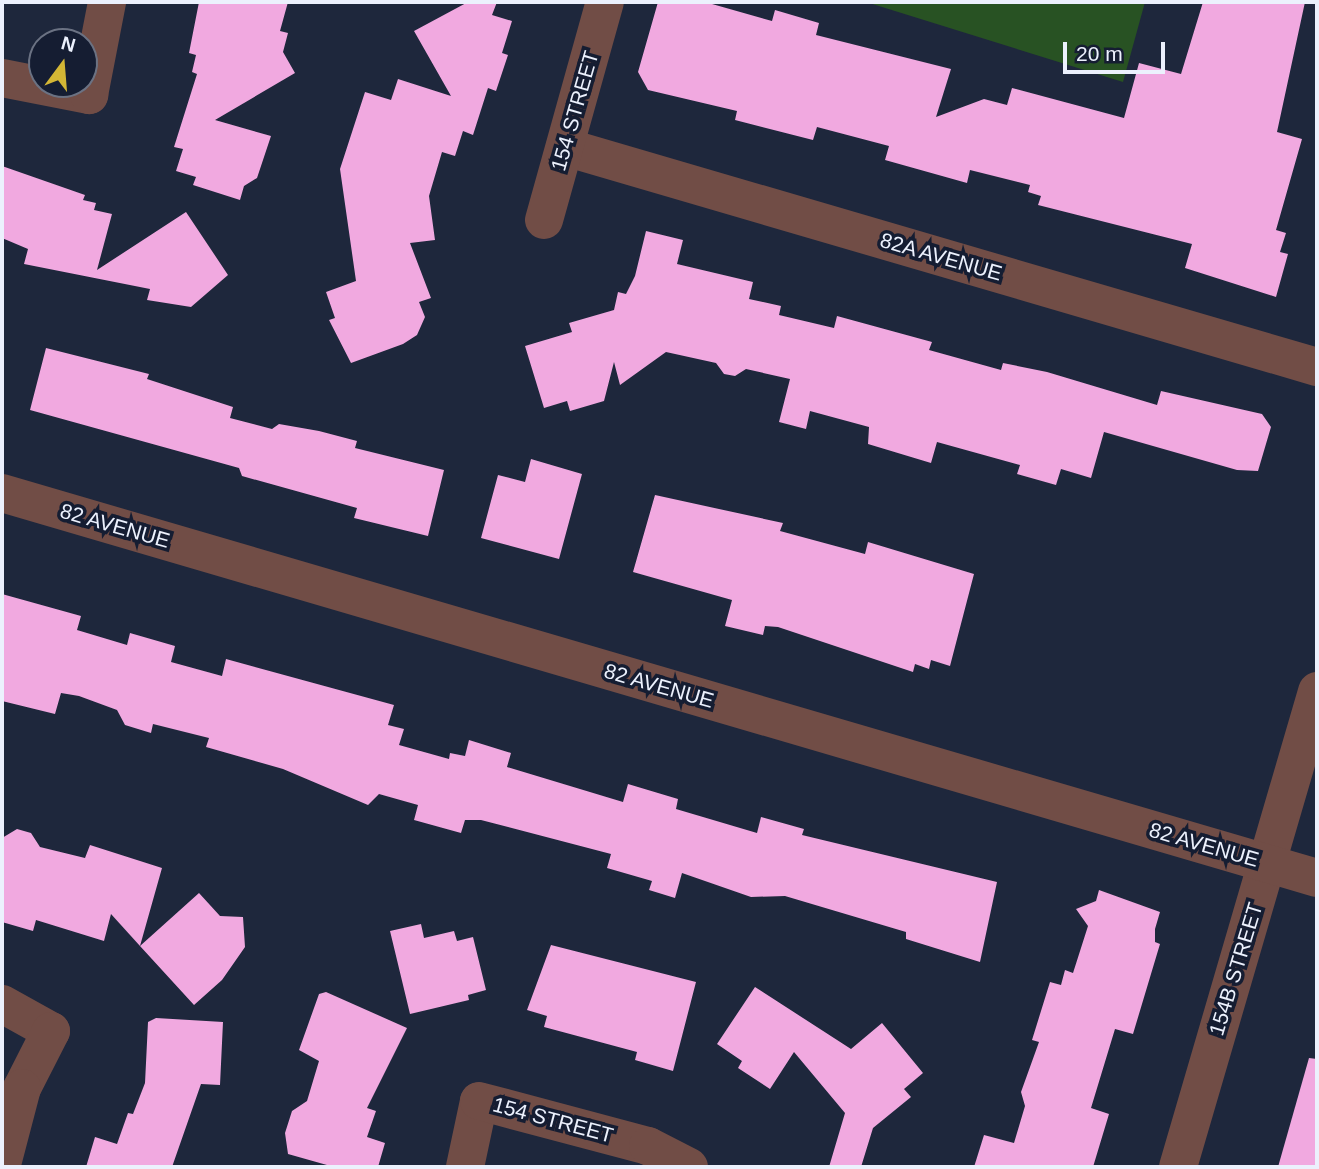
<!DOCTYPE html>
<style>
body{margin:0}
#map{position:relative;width:1319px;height:1169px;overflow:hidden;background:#1e273c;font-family:Arial,sans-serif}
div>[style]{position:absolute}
.green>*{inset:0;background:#285223}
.building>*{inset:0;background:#f1a9e0}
.minor>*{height:38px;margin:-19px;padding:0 19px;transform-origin:19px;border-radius:19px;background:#714d46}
.tertiary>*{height:38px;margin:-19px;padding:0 19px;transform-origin:19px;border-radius:19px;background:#714d46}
span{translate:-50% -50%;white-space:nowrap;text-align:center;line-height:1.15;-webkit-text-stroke:7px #151d32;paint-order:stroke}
.street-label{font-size:21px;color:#ecf1fd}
.frame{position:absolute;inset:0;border:4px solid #ecf1fd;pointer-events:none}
.north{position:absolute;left:28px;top:28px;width:70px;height:70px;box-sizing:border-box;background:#151d32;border:2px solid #6b7283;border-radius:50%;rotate:16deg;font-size:19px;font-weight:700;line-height:28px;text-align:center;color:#ecf1fd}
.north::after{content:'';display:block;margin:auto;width:24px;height:32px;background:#d3b635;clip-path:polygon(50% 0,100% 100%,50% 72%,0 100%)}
.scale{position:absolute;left:1063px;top:42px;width:102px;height:32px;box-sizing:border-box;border:4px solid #ecf1fd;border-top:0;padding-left:9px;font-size:21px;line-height:24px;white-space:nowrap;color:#ecf1fd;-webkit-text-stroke:5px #151d32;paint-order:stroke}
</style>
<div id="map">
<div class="green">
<i style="clip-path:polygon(866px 2px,1145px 2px,1123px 82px)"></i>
</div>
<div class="building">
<i style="clip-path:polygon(199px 2px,288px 2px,280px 31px,288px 33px,283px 52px,295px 73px,215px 120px,271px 136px,257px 178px,244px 186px,240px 200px,193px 185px,196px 177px,176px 171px,183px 149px,174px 147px,197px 74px,192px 72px,196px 55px,189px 53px)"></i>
<i style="clip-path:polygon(468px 2px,497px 2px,492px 15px,512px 21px,502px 53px,508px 55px,496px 91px,488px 88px,473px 135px,463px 131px,455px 156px,442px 152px,429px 196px,435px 240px,410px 243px,431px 298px,419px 302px,425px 317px,417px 335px,403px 344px,351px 363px,329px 320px,335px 318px,326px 292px,356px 281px,340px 169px,365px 92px,391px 100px,398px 79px,451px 96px,414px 31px)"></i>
<i style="clip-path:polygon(658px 2px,705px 2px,772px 21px,775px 10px,819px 23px,816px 35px,951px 69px,936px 117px,984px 99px,1007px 105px,1012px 88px,1124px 118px,1139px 63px,1181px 74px,1203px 2px,1305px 2px,1277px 132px,1302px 139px,1276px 230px,1286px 233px,1280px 252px,1288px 254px,1276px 297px,1185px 268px,1192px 244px,1038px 205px,1041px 196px,1028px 192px,1030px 185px,970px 170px,967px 183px,885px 160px,889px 146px,817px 127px,813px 140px,735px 120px,737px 111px,648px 90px,638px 72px)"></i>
<i style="clip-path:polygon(2px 166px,85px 195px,83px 200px,96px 203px,94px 210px,112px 214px,97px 270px,186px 212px,228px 275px,191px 307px,147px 300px,150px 289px,24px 264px,28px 249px,2px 238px)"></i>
<i style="clip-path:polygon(646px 231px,683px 240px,677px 264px,753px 282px,749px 299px,781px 306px,779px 315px,834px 328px,837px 316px,932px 342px,929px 350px,1001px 370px,1003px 363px,1047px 372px,1157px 405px,1161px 391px,1262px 414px,1271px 427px,1258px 471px,1237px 470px,1104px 432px,1091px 478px,1061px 469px,1056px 485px,1017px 474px,1020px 465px,937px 442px,931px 463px,868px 444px,869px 427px,810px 411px,806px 429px,779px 422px,790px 379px,746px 369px,735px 376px,724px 374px,716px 363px,666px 352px,620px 385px,614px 362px,604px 401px,570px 411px,567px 401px,544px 408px,525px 346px,572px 332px,569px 323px,614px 310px,618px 292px,626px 294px,635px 276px)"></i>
<i style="clip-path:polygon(46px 348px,149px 374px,147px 379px,233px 407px,230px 418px,272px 429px,279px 424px,319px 431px,357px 441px,355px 448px,444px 470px,428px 536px,354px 518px,357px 508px,242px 476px,239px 468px,30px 410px)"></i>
<i style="clip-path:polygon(531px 459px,582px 474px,559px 559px,481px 538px,498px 475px,525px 482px)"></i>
<i style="clip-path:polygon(655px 495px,783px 523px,780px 531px,865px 554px,868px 542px,974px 574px,950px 666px,931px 660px,929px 669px,915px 664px,913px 672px,778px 627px,765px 626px,763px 635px,725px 626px,732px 600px,633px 572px)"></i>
<i style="clip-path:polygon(2px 594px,81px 616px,77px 630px,127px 645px,130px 633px,175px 646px,171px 662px,222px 676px,226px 659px,394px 705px,388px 725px,404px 729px,399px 745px,449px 759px,450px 753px,465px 756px,469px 740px,511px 753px,507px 767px,623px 802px,628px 784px,678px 799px,676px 809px,757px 833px,761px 817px,804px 829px,802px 835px,997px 882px,980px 962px,906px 939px,906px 932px,785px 896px,751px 897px,682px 873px,675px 898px,649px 890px,652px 881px,607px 868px,611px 854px,481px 820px,465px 820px,461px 833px,414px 820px,418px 805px,379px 794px,368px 805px,283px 769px,206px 747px,209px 738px,153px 724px,151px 733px,125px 725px,117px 710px,79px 696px,61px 693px,55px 714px,2px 701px)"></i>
<i style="clip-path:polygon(17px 829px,31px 833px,40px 847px,85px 858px,90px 845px,162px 868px,140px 946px,111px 914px,104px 941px,36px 920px,33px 931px,2px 922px,2px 838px)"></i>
<i style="clip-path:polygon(1099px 890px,1160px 912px,1155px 929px,1155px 942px,1160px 944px,1133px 1034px,1115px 1029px,1091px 1108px,1109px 1114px,1093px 1167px,974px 1167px,984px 1135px,1014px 1143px,1025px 1106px,1021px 1092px,1039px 1042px,1032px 1040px,1050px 982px,1061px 985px,1065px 970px,1073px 973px,1088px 926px,1076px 909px,1096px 901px)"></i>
<i style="clip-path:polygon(199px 893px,220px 916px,243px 917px,245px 947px,222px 980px,194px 1005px,140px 946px)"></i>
<i style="clip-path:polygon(421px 924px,424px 938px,454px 931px,457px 941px,473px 937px,486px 990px,468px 995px,469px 1000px,410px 1014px,390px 931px)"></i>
<i style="clip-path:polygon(551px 945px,696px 982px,673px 1071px,635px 1060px,637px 1052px,544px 1027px,547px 1016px,527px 1010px)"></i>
<i style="clip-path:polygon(755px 987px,851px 1049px,882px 1023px,923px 1073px,904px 1089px,911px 1097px,873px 1128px,861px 1167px,829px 1167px,845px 1113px,794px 1052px,770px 1089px,738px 1068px,742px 1061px,717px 1044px)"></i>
<i style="clip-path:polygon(326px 992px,407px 1028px,367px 1108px,376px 1111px,367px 1137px,385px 1143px,378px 1167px,334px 1167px,288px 1154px,285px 1133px,292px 1111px,307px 1101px,319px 1061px,299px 1050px,319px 994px)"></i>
<i style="clip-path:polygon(156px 1018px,223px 1022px,220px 1085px,201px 1084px,172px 1167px,86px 1167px,95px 1137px,117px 1144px,128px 1113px,133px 1114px,145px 1083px,148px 1022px)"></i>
<i style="clip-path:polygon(1309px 1058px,1317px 1059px,1317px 1167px,1278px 1167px)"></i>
</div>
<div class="minor">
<i style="left:2px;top:78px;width:89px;rotate:11.1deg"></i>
<i style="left:89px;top:95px;width:95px;rotate:-79deg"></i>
<i style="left:565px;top:147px;width:784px;rotate:16.31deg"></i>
<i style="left:544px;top:220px;width:226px;rotate:-74.4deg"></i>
<i style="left:2px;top:1004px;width:56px;rotate:28.9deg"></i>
<i style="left:51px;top:1031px;width:64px;rotate:117deg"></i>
<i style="left:22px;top:1088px;width:79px;rotate:104.7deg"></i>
<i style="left:465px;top:1167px;width:67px;rotate:-78deg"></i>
<i style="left:479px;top:1101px;width:175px;rotate:14.9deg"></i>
<i style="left:648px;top:1146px;width:46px;rotate:27.1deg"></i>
<i style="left:1178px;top:1167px;width:496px;rotate:-73.7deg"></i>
</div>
<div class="tertiary">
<i style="left:2px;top:493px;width:1370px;rotate:16.32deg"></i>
</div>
<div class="street-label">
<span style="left:575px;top:111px;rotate:-74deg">154 STREET</span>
<span style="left:941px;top:257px;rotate:16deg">82A AVENUE</span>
<span style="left:115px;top:526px;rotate:16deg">82 AVENUE</span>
<span style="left:659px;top:686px;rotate:16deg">82 AVENUE</span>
<span style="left:1204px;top:845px;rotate:16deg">82 AVENUE</span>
<span style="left:1236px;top:969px;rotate:-73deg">154B STREET</span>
<span style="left:553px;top:1120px;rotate:15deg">154 STREET</span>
</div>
<div class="frame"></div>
<div class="north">N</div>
<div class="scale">20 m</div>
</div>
